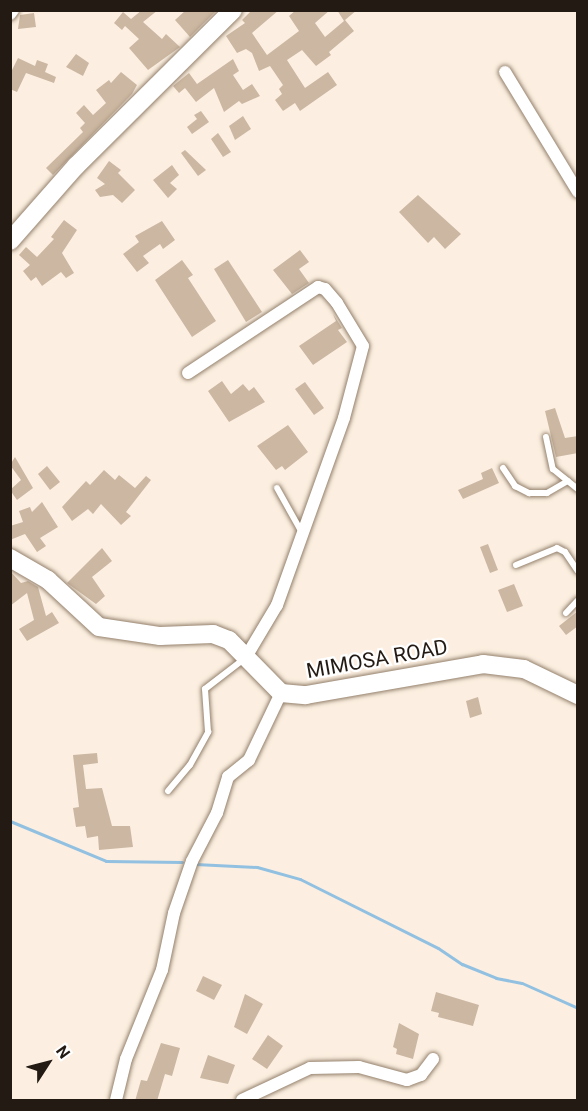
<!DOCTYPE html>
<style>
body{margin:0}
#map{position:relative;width:588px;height:1111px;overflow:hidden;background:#fcefe1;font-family:Roboto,sans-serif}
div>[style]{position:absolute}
.stream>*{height:3px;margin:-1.5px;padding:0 1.5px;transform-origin:1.5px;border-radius:1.5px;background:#92c0e1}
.building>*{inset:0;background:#ccb7a2}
.roads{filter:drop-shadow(0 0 2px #93806b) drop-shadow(0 0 2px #93806b)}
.lane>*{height:6px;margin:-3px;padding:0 3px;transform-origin:3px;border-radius:3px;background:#fff}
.street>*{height:12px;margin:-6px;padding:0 6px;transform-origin:6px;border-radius:6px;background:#fff}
.secondary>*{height:18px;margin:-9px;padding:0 9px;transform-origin:9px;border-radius:9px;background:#fff}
span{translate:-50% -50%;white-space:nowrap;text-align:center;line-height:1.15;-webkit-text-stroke:4.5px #fff;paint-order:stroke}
.street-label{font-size:21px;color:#231b13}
.frame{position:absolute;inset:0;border:12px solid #231b13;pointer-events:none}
.north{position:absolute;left:18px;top:1033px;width:60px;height:60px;-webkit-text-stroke:4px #fff;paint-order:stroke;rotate:54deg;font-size:16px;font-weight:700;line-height:24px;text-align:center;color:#231b13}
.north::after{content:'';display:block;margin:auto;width:21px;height:27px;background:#231b13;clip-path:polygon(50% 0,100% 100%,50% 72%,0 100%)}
</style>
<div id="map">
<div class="stream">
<i style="left:10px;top:821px;width:104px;rotate:22.6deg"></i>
<i style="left:106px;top:861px;width:76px;rotate:0.8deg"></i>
<i style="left:195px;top:864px;width:62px;rotate:2.8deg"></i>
<i style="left:257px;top:867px;width:45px;rotate:15.6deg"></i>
<i style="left:300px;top:879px;width:154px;rotate:26.6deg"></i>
<i style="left:438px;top:948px;width:29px;rotate:34deg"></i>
<i style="left:462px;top:964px;width:37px;rotate:22deg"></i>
<i style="left:496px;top:978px;width:26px;rotate:11deg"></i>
<i style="left:522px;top:983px;width:61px;rotate:24.1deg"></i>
</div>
<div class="building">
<i style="clip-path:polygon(142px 10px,158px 10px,143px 22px,162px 39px,166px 34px,180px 47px,148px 70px,129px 48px,139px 39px,125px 26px,122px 30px,114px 23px,123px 12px,131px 19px)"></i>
<i style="clip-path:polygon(186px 10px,217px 10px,190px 37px,175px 20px)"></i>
<i style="clip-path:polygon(252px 10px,279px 10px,252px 33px,267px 55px,299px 31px,289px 16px,296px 10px,330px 10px,315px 23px,325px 37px,344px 21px,337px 10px,357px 10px,345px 20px,354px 31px,329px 52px,331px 55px,316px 66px,302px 50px,287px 60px,305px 88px,328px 72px,337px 85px,300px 111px,295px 103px,283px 111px,275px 100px,282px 94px,279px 89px,283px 85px,270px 66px,259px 71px,252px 53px,246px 49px,237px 53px,226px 36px,245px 23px,242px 20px)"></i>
<i style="clip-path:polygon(34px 13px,36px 27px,18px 29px,20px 15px)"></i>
<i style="clip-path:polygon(76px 54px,89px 63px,83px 76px,66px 67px)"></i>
<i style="clip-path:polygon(18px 58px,35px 66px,37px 60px,48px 64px,45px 72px,56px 77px,54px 83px,26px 73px,17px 92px,10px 89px,10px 74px)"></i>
<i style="clip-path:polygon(233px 59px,239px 71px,233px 75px,243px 90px,252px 84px,260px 96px,242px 104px,239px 101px,224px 112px,214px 88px,196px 102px,185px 88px,179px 93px,173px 86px,189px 73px,197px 84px)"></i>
<i style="clip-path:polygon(121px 72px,137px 85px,132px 94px,53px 175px,46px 168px,83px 132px,80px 128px,85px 123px,76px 113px,84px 105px,93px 115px,106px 103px,96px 90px,109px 80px,111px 83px)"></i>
<i style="clip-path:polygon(201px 111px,209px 122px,192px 134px,187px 127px,197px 119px,194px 115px)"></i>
<i style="clip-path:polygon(243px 116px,251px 129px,235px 140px,229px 126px)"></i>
<i style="clip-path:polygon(218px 133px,231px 152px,223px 157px,211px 139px)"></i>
<i style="clip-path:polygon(185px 150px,206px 170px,198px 176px,181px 153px)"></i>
<i style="clip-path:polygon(109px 161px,121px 170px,118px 173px,135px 190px,122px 203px,113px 195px,100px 197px,95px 190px,105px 184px,97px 178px)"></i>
<i style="clip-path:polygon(172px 165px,179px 175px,170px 183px,177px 189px,168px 198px,153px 180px)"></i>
<i style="clip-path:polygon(418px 195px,461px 234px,445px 249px,434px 237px,428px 243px,399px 212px)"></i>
<i style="clip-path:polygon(64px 220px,77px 230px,62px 253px,74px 273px,66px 278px,61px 272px,42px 286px,36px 277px,31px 281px,23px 271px,30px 265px,19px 255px,26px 247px,37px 257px,54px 239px,51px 237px)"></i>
<i style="clip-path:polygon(162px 221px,175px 240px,163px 249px,160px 244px,143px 256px,149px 263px,137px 272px,123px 254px,139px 242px,135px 236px)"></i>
<i style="clip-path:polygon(300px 250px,309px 262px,299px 269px,309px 283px,292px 294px,273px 270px)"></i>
<i style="clip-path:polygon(182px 260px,193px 275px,188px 278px,216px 321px,192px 337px,155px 280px)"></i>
<i style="clip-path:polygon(228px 260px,262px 312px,246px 322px,214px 269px)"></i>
<i style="clip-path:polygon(333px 314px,342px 328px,338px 330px,347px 342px,313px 365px,299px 346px,336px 321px)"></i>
<i style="clip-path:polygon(222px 381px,231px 394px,243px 384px,249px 391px,254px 387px,265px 402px,229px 422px,208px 391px)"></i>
<i style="clip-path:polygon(305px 382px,324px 408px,314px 415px,295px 389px)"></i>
<i style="clip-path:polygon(555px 408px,565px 438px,578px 436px,578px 453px,556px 457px,545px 411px)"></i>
<i style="clip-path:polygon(288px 425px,308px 452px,285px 470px,282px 466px,276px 470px,257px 446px)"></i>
<i style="clip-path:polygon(15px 457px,33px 488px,17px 500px,10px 490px,21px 480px,10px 465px)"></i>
<i style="clip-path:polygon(47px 466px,60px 482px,50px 490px,38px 474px)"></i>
<i style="clip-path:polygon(492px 468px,499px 483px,463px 499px,458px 490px,483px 479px,481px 473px)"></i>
<i style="clip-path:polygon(104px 470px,115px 480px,119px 475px,135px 488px,146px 476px,151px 480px,126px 512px,131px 516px,121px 525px,101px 504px,93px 514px,88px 509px,72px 521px,62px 507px,86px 481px,90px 485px)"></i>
<i style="clip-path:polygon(42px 502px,58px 527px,40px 538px,46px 546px,37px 552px,25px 534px,10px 540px,10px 526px,23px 522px,19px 511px,30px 507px,32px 512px)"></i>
<i style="clip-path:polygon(488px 544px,498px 570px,490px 573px,480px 547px)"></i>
<i style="clip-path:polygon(102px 548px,112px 561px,92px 577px,105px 596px,96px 604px,67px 583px)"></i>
<i style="clip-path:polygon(10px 571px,21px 583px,28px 581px,38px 587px,46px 616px,52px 612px,59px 623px,27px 641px,19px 629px,34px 620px,27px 593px,10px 606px)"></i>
<i style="clip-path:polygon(514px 584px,523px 606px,507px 612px,498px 590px)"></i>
<i style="clip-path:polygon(578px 611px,578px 626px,566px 635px,559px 626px)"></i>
<i style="clip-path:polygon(478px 697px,482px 714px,470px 718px,466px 701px)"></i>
<i style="clip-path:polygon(97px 753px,98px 763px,83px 765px,86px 789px,102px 788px,112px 826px,130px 826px,133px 847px,99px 850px,98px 836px,87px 838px,85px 826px,76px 827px,73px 808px,79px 807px,73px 755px)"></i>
<i style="clip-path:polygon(203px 976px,222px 985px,214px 1000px,196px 991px)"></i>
<i style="clip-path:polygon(436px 992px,479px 1005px,473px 1026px,438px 1017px,439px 1013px,431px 1011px)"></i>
<i style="clip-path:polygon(245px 994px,263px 1004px,247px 1034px,234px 1027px)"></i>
<i style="clip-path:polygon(399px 1023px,419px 1034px,413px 1059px,396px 1054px,397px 1049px,393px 1047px)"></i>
<i style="clip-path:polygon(268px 1035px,283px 1046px,267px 1069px,252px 1059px)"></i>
<i style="clip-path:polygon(161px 1043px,180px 1048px,172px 1076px,165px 1074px,157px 1101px,135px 1101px,141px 1080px,147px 1081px)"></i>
<i style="clip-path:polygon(208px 1055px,235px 1065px,228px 1084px,200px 1078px)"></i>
</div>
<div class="roads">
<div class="lane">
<i style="left:546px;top:437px;width:33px;rotate:78deg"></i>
<i style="left:553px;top:469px;width:32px;rotate:39deg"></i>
<i style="left:503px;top:468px;width:22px;rotate:56deg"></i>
<i style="left:515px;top:486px;width:16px;rotate:27deg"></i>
<i style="left:529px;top:493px;width:18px"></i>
<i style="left:547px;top:493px;width:24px;rotate:-30deg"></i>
<i style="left:277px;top:488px;width:49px;rotate:60.8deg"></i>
<i style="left:516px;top:565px;width:44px;rotate:-22.5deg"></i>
<i style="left:557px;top:548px;width:9px;rotate:27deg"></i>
<i style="left:565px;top:552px;width:23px;rotate:56deg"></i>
<i style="left:566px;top:613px;width:18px;rotate:-47deg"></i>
<i style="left:168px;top:791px;width:34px;rotate:-50deg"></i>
<i style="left:190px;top:765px;width:38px;rotate:-61deg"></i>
<i style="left:208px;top:732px;width:43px;rotate:-94deg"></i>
<i style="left:205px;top:689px;width:49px;rotate:-37.6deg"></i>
</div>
<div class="street">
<i style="left:10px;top:14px;width:5px;rotate:-53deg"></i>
<i style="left:505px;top:72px;width:140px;rotate:58.7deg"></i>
<i style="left:188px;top:373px;width:156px;rotate:-33.5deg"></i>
<i style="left:318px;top:287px;width:7px;rotate:16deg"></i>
<i style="left:325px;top:289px;width:18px;rotate:49deg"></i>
<i style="left:337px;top:303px;width:50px;rotate:58.8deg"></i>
<i style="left:363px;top:346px;width:74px;rotate:104.8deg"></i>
<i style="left:344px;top:418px;width:199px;rotate:109.7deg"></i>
<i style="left:277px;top:605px;width:61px;rotate:120.8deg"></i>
<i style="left:116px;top:1100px;width:42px;rotate:-76.3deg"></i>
<i style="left:126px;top:1059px;width:96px;rotate:-68deg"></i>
<i style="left:162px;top:970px;width:58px;rotate:-78.1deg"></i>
<i style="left:174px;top:913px;width:55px;rotate:-70.9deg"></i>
<i style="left:192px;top:861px;width:54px;rotate:-62.5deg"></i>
<i style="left:217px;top:813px;width:38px;rotate:-73deg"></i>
<i style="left:228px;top:777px;width:27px;rotate:-39deg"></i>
<i style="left:249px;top:760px;width:74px;rotate:-64.5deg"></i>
<i style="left:242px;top:1100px;width:75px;rotate:-25.2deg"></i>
<i style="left:310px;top:1068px;width:49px;rotate:-1.2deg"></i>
<i style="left:359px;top:1067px;width:50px;rotate:15.2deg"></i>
<i style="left:407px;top:1080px;width:15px;rotate:-20deg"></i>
<i style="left:421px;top:1075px;width:20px;rotate:-53deg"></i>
</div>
<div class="secondary">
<i style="left:10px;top:241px;width:100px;rotate:-48.7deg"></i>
<i style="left:76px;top:166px;width:221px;rotate:-44.8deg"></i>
<i style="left:10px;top:558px;width:44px;rotate:30.1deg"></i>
<i style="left:48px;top:580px;width:69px;rotate:42.7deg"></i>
<i style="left:99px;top:627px;width:62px;rotate:8.4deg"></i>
<i style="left:160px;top:636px;width:53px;rotate:-2.2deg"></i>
<i style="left:213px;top:634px;width:17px;rotate:21deg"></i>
<i style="left:229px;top:640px;width:74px;rotate:45.5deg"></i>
<i style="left:281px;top:693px;width:25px;rotate:5deg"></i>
<i style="left:306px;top:695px;width:180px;rotate:-9.9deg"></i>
<i style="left:483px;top:664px;width:41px;rotate:7deg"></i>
<i style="left:524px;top:669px;width:60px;rotate:25.7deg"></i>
</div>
</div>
<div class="street-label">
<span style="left:377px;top:659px;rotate:-10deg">MIMOSA ROAD</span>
</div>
<div class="frame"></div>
<div class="north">N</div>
</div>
